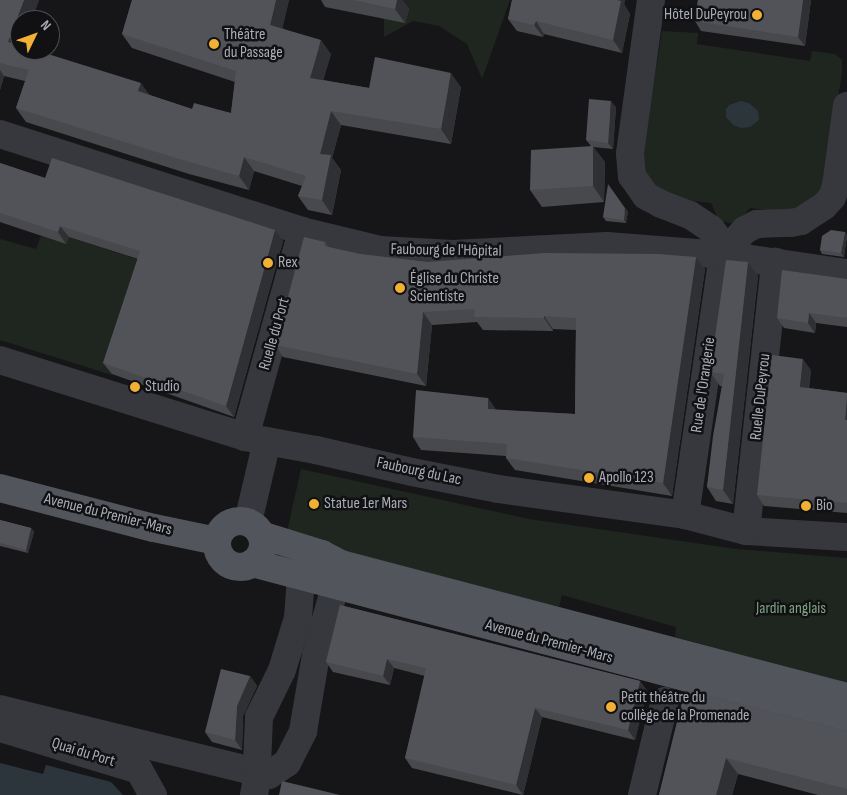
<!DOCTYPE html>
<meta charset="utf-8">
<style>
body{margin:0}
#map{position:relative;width:847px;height:795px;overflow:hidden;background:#161618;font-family:"Sofia Sans Condensed",sans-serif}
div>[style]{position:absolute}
.green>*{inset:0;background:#1e261f}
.water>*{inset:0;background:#2c353c}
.minor>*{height:28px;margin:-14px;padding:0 14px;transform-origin:14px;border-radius:14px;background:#37383d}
.major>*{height:28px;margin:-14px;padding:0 14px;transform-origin:14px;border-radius:14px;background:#53555c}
.major>.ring{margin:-14px;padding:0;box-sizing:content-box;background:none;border:28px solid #53555c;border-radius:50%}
.wall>*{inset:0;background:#47494d}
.shaded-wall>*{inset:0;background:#2f3033}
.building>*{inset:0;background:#525359}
.dots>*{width:14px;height:14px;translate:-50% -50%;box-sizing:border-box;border:2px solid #111113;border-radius:50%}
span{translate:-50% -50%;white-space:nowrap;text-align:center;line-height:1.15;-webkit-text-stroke:5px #111113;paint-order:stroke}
.poi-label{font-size:16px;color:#a8adb8}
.right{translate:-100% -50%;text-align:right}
.left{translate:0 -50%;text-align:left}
.street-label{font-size:16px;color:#a8adb8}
.park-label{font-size:16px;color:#7fa381}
.north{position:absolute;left:10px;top:10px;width:50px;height:50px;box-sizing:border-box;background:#111113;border:1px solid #4d4f55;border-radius:50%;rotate:48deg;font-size:14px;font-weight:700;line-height:20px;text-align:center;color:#a8adb8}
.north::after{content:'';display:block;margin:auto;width:18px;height:22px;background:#f2b134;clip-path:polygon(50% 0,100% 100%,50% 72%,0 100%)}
</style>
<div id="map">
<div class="green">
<i style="clip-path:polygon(384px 0,510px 0,482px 79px,467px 44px,439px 26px,413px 21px,384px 37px)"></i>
<i style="clip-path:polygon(662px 31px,698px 33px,697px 44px,810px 61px,812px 51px,835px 54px,842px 60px,842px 74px,822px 188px,797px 214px,750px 208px,736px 224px,719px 221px,711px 203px,659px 197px,640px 169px)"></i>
<i style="clip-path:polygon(41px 236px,66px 244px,69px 237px,148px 263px,112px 375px,0 340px,0 239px,36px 249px)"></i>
<i style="clip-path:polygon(301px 469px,529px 519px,736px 549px,847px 558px,847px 683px,675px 637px,676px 627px,562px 595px,559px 607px,286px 536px)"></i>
</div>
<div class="water">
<i style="clip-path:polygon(741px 101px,749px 103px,758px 111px,759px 120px,750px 127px,741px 128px,733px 125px,726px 117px,726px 109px,729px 105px)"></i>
<i style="clip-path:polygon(0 763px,43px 774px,46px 765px,111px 782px,123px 795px,0 795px)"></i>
</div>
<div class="minor">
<i style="left:651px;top:0;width:155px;rotate:97.8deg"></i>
<i style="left:630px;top:154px;width:22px;rotate:85deg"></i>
<i style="left:632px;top:176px;width:24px;rotate:55deg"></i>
<i style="left:646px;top:196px;width:17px;rotate:28deg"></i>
<i style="left:661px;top:204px;width:31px;rotate:21deg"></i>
<i style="left:690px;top:215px;width:25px;rotate:34deg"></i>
<i style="left:711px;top:229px;width:17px;rotate:54deg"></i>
<i style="left:721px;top:243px;width:12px;rotate:81deg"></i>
<i style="left:723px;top:255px;width:263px;rotate:98.3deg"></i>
<i style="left:0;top:134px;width:317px;rotate:17.8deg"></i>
<i style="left:302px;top:231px;width:80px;rotate:13.7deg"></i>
<i style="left:380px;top:250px;width:73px;rotate:3.1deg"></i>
<i style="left:453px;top:254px;width:154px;rotate:-3deg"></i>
<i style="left:607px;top:246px;width:116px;rotate:4.4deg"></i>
<i style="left:723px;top:255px;width:125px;rotate:8.3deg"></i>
<i style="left:723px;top:255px;width:33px;rotate:-49deg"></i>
<i style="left:745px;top:230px;width:13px;rotate:-27deg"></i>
<i style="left:757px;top:224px;width:34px;rotate:-2deg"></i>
<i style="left:791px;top:223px;width:10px;rotate:-11deg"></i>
<i style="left:801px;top:221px;width:27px;rotate:-33deg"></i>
<i style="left:824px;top:206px;width:12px;rotate:-48deg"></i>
<i style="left:832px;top:197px;width:12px;rotate:-70deg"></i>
<i style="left:836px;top:186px;width:81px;rotate:-82.2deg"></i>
<i style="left:0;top:360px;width:257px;rotate:17.4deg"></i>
<i style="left:245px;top:437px;width:72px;rotate:10.4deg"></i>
<i style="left:316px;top:450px;width:98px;rotate:12.9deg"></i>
<i style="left:412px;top:472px;width:88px;rotate:11.2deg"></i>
<i style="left:498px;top:489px;width:189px;rotate:7.9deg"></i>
<i style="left:685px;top:515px;width:63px;rotate:14.7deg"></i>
<i style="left:746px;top:531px;width:101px;rotate:3.4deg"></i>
<i style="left:245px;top:437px;width:214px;rotate:-74.5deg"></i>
<i style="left:248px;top:522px;width:83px;rotate:-76.8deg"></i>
<i style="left:746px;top:531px;width:271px;rotate:-83.8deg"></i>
<i style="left:0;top:709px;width:277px;rotate:13.8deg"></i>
<i style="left:269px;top:775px;width:22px;rotate:-34deg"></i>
<i style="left:287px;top:763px;width:36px;rotate:-63deg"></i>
<i style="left:303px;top:731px;width:77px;rotate:-80.3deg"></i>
<i style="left:316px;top:655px;width:71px;rotate:-74.4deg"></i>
<i style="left:0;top:728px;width:145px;rotate:16.8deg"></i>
<i style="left:139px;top:770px;width:29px;rotate:61deg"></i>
<i style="left:254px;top:795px;width:20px;rotate:-79deg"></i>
<i style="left:258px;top:775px;width:10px;rotate:-96deg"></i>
<i style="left:257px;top:765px;width:48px;rotate:-87.6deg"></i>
<i style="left:259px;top:717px;width:52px;rotate:-63.9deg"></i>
<i style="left:282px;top:670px;width:54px;rotate:-72.9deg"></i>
<i style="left:298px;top:618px;width:41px;rotate:-85.8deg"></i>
<i style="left:642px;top:795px;width:97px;rotate:-76.3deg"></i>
</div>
<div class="major">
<i style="left:0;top:488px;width:159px;rotate:14.6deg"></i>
<i style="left:154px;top:528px;width:64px;rotate:11.7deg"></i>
<i class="ring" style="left:217px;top:521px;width:18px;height:18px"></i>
<i style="left:261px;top:535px;width:64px;rotate:17.3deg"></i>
<i style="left:322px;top:554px;width:21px;rotate:28deg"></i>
<i style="left:341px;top:564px;width:523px;rotate:14.73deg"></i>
<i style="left:252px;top:563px;width:615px;rotate:14.78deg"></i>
</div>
<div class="wall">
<i style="clip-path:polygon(0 0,39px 0,20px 50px,149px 95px,192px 109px,231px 113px,235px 82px,132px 48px,122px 34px,132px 0,289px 0,282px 28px,331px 54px,323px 80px,369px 88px,461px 87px,451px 144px,341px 125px,332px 158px,341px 170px,332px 215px,308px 210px,298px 196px,302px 186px,254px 171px,249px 190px,189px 174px,26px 122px,16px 108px,25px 81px,4px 76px,0 90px)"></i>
<i style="clip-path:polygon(321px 0,402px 0,409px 9px,405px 23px,325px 7px)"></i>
<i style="clip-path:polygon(512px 0,625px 0,624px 4px,630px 14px,622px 53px,544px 34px,543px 37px,517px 31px,508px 19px)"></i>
<i style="clip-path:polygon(698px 0,811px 0,805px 46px,701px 31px,695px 21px)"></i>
<i style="clip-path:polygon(616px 107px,613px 149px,593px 147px,605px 162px,604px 202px,542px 207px,530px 190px,591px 146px,586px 140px)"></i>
<i style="clip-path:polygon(0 163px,45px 178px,283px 241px,234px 417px,112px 374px,103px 363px,138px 259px,69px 237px,66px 244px,0 222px)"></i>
<i style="clip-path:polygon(628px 211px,626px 223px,606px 221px,603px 217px)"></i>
<i style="clip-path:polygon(845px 232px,847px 236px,844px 257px,822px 254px,820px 250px)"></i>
<i style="clip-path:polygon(325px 242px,328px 247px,360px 254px,427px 262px,696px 257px,705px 269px,672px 496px,515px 470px,506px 458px,506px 456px,421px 450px,413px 437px,488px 398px,496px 410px,575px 414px,576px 330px,553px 329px,553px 331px,483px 330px,477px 322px,432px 325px,426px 386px,283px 357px,275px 345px)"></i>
<i style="clip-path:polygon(748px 262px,758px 276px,733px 504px,716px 501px,707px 487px,722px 386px,720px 386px,710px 372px)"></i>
<i style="clip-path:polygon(847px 279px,847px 327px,816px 323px,815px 333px,784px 328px,777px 318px)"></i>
<i style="clip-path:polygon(811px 370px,809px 388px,847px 393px,847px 513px,764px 506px,757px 495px)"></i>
<i style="clip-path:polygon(0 520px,31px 528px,34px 532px,28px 553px,0 546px)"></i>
<i style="clip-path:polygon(340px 605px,640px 681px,647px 691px,635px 740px,542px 717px,523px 795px,412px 768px,405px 758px,425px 676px,394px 668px,390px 685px,333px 672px,326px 662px)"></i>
<i style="clip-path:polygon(250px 676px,257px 686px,243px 716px,242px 750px,212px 742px,205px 732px)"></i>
<i style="clip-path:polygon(685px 690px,847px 731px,847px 795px,818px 795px,738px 774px,732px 795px,659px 795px)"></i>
</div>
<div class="shaded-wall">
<i style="clip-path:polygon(24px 0,39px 0,32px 20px,20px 20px,20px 50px,8px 42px)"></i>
<i style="clip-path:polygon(276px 0,289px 0,280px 39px,270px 25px)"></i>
<i style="clip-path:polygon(397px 0,402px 0,409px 9px,405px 23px,395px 9px)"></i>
<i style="clip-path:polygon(614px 0,625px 0,624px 4px,630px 14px,622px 53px,613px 40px)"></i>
<i style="clip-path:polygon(803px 0,811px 0,805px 46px,798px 37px)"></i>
<i style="clip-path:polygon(536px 21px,544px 34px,543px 37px,534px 25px)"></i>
<i style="clip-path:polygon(321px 40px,331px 54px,320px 92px,310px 78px)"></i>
<i style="clip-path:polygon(0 70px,4px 76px,0 90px)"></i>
<i style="clip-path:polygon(451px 73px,461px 87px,451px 144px,441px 129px)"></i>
<i style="clip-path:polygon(141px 83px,151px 97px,138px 91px)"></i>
<i style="clip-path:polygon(611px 101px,616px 107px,613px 149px,608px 143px)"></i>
<i style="clip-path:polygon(331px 111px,341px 125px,332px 158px,341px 170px,332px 215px,322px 200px,320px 154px)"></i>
<i style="clip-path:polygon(593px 146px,605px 162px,604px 202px,593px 186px)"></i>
<i style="clip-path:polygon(244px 157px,254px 171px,249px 190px,239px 176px)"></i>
<i style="clip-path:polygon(625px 208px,628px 211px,626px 223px,624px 220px)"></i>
<i style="clip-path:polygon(60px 226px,69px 237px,66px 244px,58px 232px)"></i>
<i style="clip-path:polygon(275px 230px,283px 241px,234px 417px,226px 406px)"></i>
<i style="clip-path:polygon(845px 232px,847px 235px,844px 257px,841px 253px)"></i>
<i style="clip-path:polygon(696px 257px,705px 269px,672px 496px,663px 483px)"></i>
<i style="clip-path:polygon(748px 262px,758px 276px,733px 504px,723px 490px)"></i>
<i style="clip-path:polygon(423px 312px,432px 325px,426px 386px,417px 374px)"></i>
<i style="clip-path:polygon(809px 313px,816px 323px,815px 333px,808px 323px)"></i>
<i style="clip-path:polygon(544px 316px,553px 329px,553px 331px,544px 318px)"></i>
<i style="clip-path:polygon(803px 359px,811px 370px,807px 398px,800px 387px)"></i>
<i style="clip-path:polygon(488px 398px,496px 410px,488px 409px)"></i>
<i style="clip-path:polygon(847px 400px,847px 423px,845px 420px)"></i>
<i style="clip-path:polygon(31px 528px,34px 532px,28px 553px,26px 550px)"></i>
<i style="clip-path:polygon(387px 659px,394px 668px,390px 685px,383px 676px)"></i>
<i style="clip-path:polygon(250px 676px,257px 686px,243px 716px,242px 750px,235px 740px,237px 706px)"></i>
<i style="clip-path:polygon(640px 681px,647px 691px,635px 740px,628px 730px)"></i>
<i style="clip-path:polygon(535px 708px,542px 717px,523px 795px,516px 785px)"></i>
<i style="clip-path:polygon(726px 758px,738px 774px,732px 795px,716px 795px)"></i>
</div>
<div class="building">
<i style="clip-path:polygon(0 0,24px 0,8px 42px,20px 45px,20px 50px,35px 50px,141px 83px,138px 91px,192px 109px,194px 103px,231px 113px,236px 71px,122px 34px,132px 0,276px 0,270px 25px,321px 40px,310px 78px,369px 88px,375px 57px,451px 73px,441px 129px,331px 111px,320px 154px,331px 155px,322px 200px,298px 196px,306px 176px,244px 157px,239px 176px,179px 159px,16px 108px,29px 70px,0 63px)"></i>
<i style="clip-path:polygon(353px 0,397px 0,395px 9px)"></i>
<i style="clip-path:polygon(512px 0,617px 0,621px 1px,613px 40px,536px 21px,534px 25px,508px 19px)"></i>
<i style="clip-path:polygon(698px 0,803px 0,798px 37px,695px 21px)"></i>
<i style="clip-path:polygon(589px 99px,611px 101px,608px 143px,586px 140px)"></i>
<i style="clip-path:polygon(593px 146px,593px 186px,530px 190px,531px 150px)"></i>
<i style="clip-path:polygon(52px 158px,275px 230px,226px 406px,103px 363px,140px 251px,60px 226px,58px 232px,0 213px,0 163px,45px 178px)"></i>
<i style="clip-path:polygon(608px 184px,625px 208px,624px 220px,603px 217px)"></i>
<i style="clip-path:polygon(831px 230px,845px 232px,841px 253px,820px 250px,822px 236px)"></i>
<i style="clip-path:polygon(304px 237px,325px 242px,324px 246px,360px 254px,427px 262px,545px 253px,658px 254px,696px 257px,663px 483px,506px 458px,507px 444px,413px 437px,416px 390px,488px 398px,488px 409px,575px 414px,576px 318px,544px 316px,544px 318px,474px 317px,475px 309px,423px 312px,417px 374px,275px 345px)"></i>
<i style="clip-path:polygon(726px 260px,748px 262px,723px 490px,707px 487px,713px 436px,724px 374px,710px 372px)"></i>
<i style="clip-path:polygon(782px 270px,847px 279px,847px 318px,809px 313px,808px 323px,777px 318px)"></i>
<i style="clip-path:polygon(772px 355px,803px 359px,800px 387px,847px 393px,845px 420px,847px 420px,847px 503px,757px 495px)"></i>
<i style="clip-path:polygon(0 520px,31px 528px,26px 550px,0 543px)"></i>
<i style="clip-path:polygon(340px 605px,640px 681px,628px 730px,535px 708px,516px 785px,405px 758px,426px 668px,387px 659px,383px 676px,326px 662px)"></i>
<i style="clip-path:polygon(221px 669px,250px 676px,237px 706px,235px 740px,205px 732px)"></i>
<i style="clip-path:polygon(685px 690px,847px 731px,847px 789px,726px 758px,716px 795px,659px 795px)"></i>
<i style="clip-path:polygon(282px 781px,340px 795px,279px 795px)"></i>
</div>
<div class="dots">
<i style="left:757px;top:15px;background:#f2b134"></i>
<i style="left:214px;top:44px;background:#f2b134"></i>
<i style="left:268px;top:263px;background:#f2b134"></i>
<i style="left:400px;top:288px;background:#f2b134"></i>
<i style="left:135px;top:387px;background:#f2b134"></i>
<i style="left:589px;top:478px;background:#f2b134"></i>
<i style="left:314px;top:504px;background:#f2b134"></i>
<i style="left:806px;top:506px;background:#f2b134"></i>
<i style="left:611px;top:707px;background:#f2b134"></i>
</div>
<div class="poi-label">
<span class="right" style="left:747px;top:15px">Hôtel DuPeyrou</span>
<span class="left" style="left:224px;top:44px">Théâtre<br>du Passage</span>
<span class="left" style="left:278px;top:263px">Rex</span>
<span class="left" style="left:410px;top:288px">Église du Christe<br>Scientiste</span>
<span class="left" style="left:145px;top:387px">Studio</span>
<span class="left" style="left:599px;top:478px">Apollo 123</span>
<span class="left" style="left:324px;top:504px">Statue 1er Mars</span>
<span class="left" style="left:816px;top:506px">Bio</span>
<span class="left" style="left:621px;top:707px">Petit théâtre du<br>collège de la Promenade</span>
</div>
<div class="street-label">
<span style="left:446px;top:251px;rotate:1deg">Faubourg de l'Hôpital</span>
<span style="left:275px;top:334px;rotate:-74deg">Ruelle du Port</span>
<span style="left:704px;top:385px;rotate:-82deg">Rue de l'Orangerie</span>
<span style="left:761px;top:397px;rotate:-84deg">Ruelle DuPeyrou</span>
<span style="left:419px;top:472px;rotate:12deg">Faubourg du Lac</span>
<span style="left:108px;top:515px;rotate:14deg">Avenue du Premier-Mars</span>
<span style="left:549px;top:642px;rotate:15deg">Avenue du Premier-Mars</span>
<span style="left:83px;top:753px;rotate:17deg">Quai du Port</span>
</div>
<div class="park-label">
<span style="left:791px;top:609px">Jardin anglais</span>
</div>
<div class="north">N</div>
</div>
